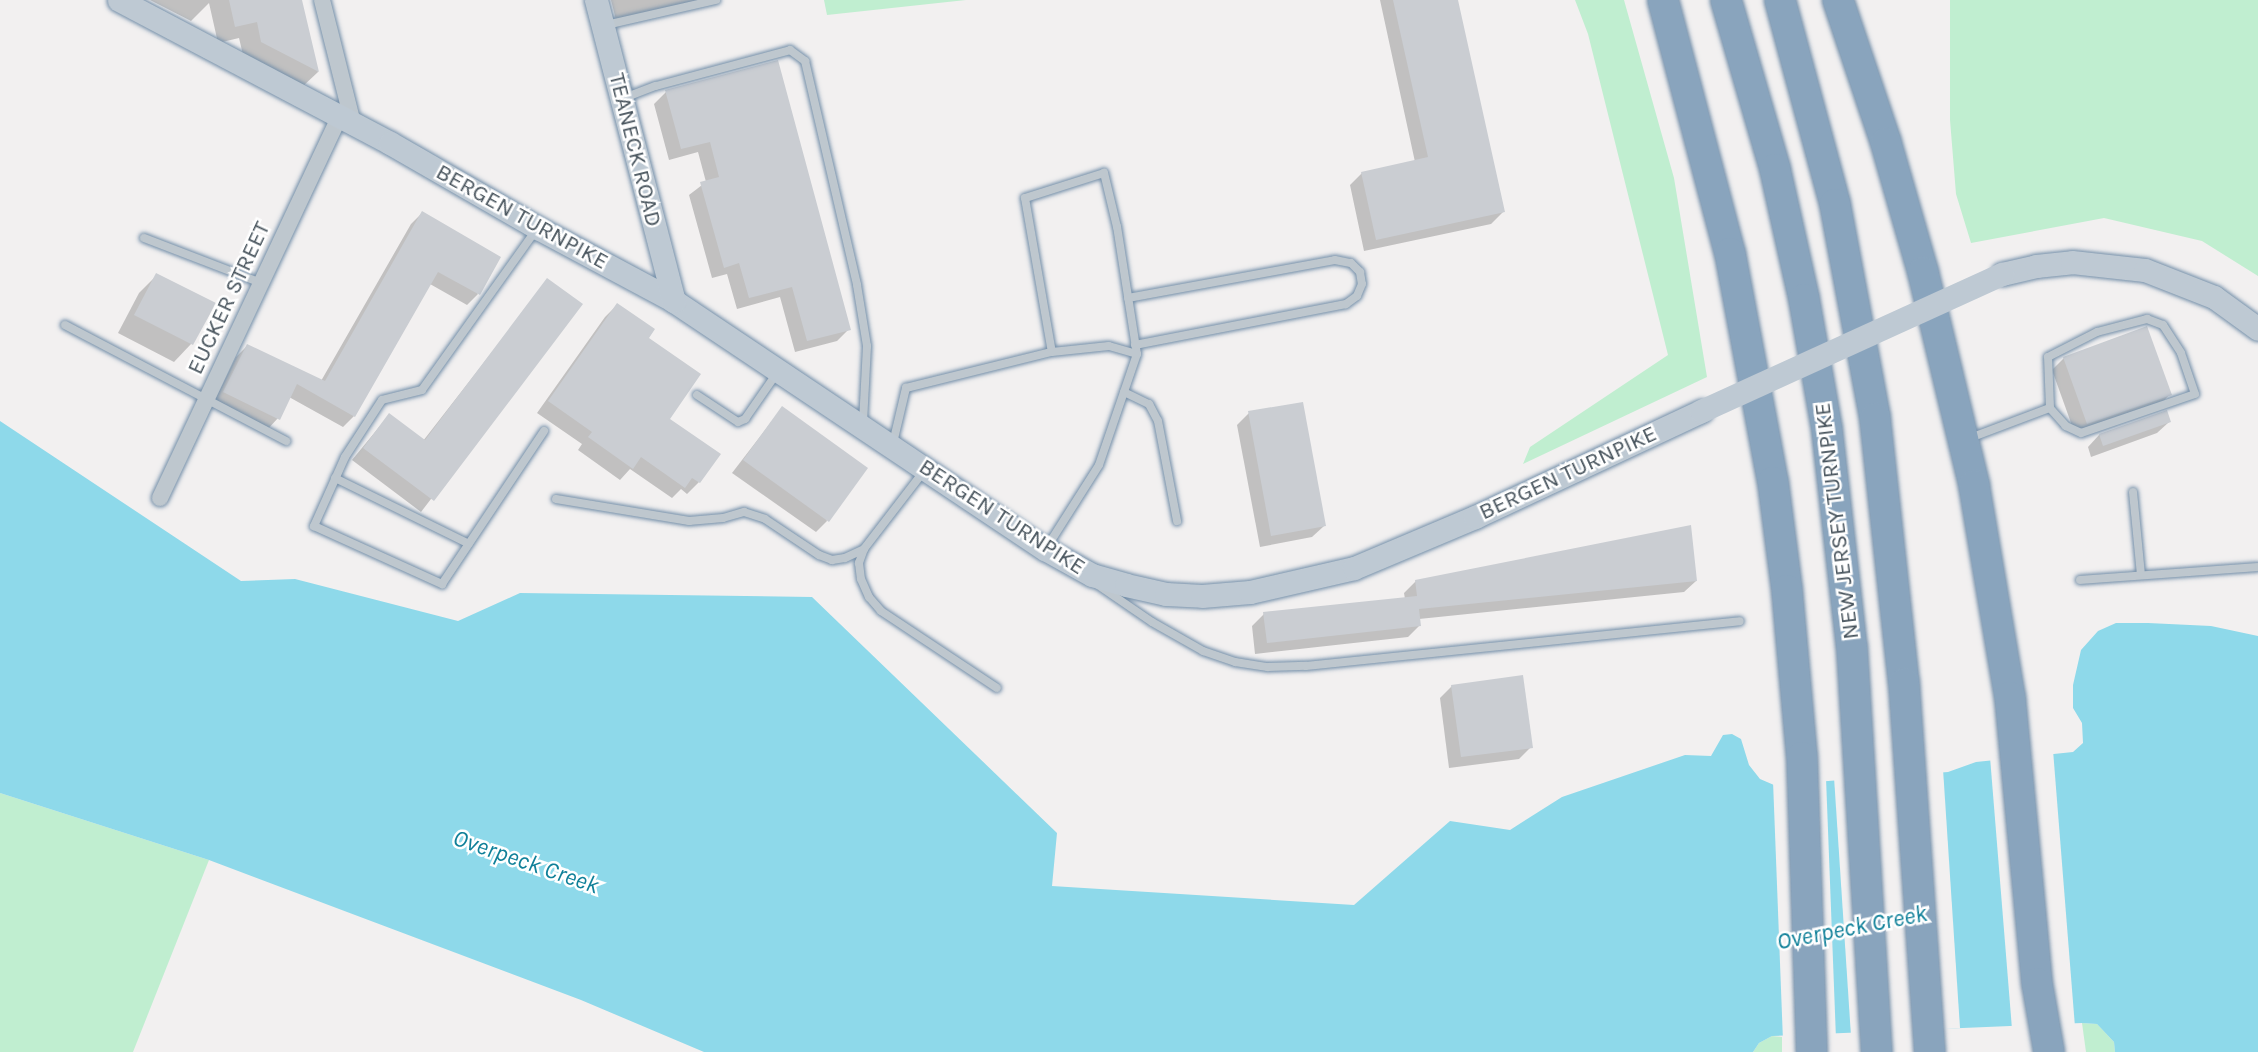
<!DOCTYPE html>
<style>
body{margin:0}
#map{position:relative;width:2258px;height:1052px;overflow:hidden;background:#f2f0f0;font-family:Karla,sans-serif}
div>[style]{position:absolute}
.green>*{inset:0;background:#c0eed0}
.water>*{inset:0;background:#8ed9ea}
.pier>*{inset:0;background:#f2f0f0}
.shadow>*{inset:0;background:#0003}
.building>*{inset:0;background:#cacdd2}
.roads{filter:drop-shadow(0 0 2px #748fa9) drop-shadow(0 0 2px #748fa9)}
.lane>*{height:8px;margin:-4px;padding:0 4px;transform-origin:4px;border-radius:4px;background:#bec7ce}
.street>*{height:16px;margin:-8px;padding:0 8px;transform-origin:8px;border-radius:8px;background:#bec7ce}
.secondary>*{height:23px;margin:-11.5px;padding:0 11.5px;transform-origin:11.5px;border-radius:11.5px;background:#bec9d3}
.highway>*{height:30px;margin:-15px;padding:0 15px;transform-origin:15px;border-radius:15px;background:#89a4bd}
.secondary-bridge>*{height:23px;margin:-11.5px;padding:0 11.5px;transform-origin:11.5px;border-radius:11.5px;background:#bec9d3}
span{translate:-50% -50%;white-space:nowrap;text-align:center;line-height:1.15;-webkit-text-stroke:5px #fff;paint-order:stroke}
.street-label{font-size:23px;color:#48545d}
.water-label{font-size:24px;color:#108099;font-style:italic}
</style>
<div id="map">
<div class="green">
<i style="clip-path:polygon(824px 0,966px 0,827px 15px)"></i>
<i style="clip-path:polygon(1575px 0,1624px 0,1674px 178px,1707px 377px,1523px 464px,1530px 447px,1668px 355px,1588px 34px)"></i>
<i style="clip-path:polygon(1950px 0,2258px 0,2258px 276px,2202px 241px,2104px 218px,1971px 243px,1956px 194px,1950px 120px)"></i>
<i style="clip-path:polygon(0 793px,209px 860px,133px 1052px,0 1052px)"></i>
<i style="clip-path:polygon(2082px 1023px,2097px 1024px,2114px 1042px,2115px 1052px,2086px 1052px)"></i>
<i style="clip-path:polygon(1772px 1036px,1782px 1037px,1782px 1052px,1753px 1052px,1759px 1043px)"></i>
</div>
<div class="water">
<i style="clip-path:polygon(0 421px,241px 581px,295px 579px,458px 621px,520px 593px,812px 597px,1057px 833px,1052px 886px,1354px 905px,1450px 821px,1510px 830px,1562px 797px,1685px 755px,1711px 756px,1723px 735px,1732px 734px,1741px 739px,1749px 765px,1760px 779px,1774px 785px,1948px 772px,1976px 762px,2073px 752px,2083px 743px,2082px 723px,2073px 708px,2073px 685px,2081px 650px,2098px 631px,2116px 623px,2148px 623px,2211px 626px,2258px 636px,2258px 1052px,2115px 1052px,2114px 1042px,2097px 1024px,2082px 1023px,1772px 1036px,1759px 1043px,1753px 1052px,704px 1052px,581px 1000px,209px 860px,0 793px)"></i>
</div>
<div class="pier">
<i style="clip-path:polygon(2053px 750px,2075px 1027px,2012px 1029px,1990px 757px)"></i>
<i style="clip-path:polygon(1943px 769px,1960px 1028px,1851px 1036px,1834px 777px)"></i>
<i style="clip-path:polygon(1826px 778px,1836px 1039px,1783px 1041px,1773px 781px)"></i>
</div>
<div class="shadow">
<i style="clip-path:polygon(150px 0,300px 0,318px 72px,301px 88px,244px 59px,239px 38px,218px 43px,209px 3px,191px 21px)"></i>
<i style="clip-path:polygon(611px 0,716px 0,617px 24px)"></i>
<i style="clip-path:polygon(1380px 0,1457px 0,1503px 212px,1491px 224px,1364px 251px,1350px 185px,1362px 173px,1415px 162px)"></i>
<i style="clip-path:polygon(777px 62px,849px 329px,837px 341px,795px 352px,780px 297px,737px 309px,727px 274px,712px 278px,689px 195px,706px 182px,698px 152px,669px 160px,654px 104px,666px 92px)"></i>
<i style="clip-path:polygon(422px 213px,478px 294px,467px 305px,430px 284px,354px 416px,343px 427px,289px 397px,278px 418px,267px 430px,213px 404px,236px 357px,247px 346px,321px 381px,411px 224px)"></i>
<i style="clip-path:polygon(156px 276px,213px 304px,191px 344px,174px 362px,118px 333px,139px 293px)"></i>
<i style="clip-path:polygon(548px 280px,580px 305px,421px 512px,352px 460px,389px 415px,423px 441px)"></i>
<i style="clip-path:polygon(617px 305px,646px 338px,668px 419px,699px 482px,687px 494px,681px 489px,672px 498px,630px 469px,620px 480px,578px 450px,582px 444px,537px 413px,605px 317px)"></i>
<i style="clip-path:polygon(2064px 358px,2170px 394px,2159px 406px,2075px 434px,2052px 370px)"></i>
<i style="clip-path:polygon(782px 408px,827px 521px,816px 532px,732px 473px)"></i>
<i style="clip-path:polygon(1249px 413px,1324px 526px,1312px 537px,1260px 547px,1237px 425px)"></i>
<i style="clip-path:polygon(2166px 413px,2169px 422px,2157px 433px,2091px 457px,2088px 447px,2099px 435px)"></i>
<i style="clip-path:polygon(1416px 581px,1696px 581px,1684px 592px,1419px 619px,1419px 626px,1408px 637px,1255px 654px,1252px 626px,1264px 614px,1405px 599px,1404px 593px)"></i>
<i style="clip-path:polygon(1452px 686px,1531px 747px,1519px 759px,1449px 768px,1440px 698px)"></i>
</div>
<div class="building">
<i style="clip-path:polygon(229px 0,302px 0,319px 72px,261px 42px,257px 22px,235px 27px)"></i>
<i style="clip-path:polygon(1393px 0,1458px 0,1505px 212px,1376px 240px,1361px 172px,1428px 157px)"></i>
<i style="clip-path:polygon(778px 60px,851px 330px,807px 341px,792px 287px,749px 298px,739px 263px,724px 268px,700px 182px,719px 177px,710px 142px,681px 149px,665px 90px)"></i>
<i style="clip-path:polygon(422px 211px,501px 257px,480px 295px,438px 272px,355px 417px,297px 384px,280px 420px,223px 392px,247px 344px,325px 381px)"></i>
<i style="clip-path:polygon(156px 273px,216px 303px,193px 345px,134px 315px)"></i>
<i style="clip-path:polygon(547px 278px,583px 304px,434px 501px,363px 448px,389px 413px,425px 440px)"></i>
<i style="clip-path:polygon(617px 303px,655px 329px,649px 338px,701px 374px,670px 419px,721px 454px,700px 483px,692px 478px,685px 488px,641px 457px,633px 469px,588px 437px,592px 432px,548px 401px)"></i>
<i style="clip-path:polygon(2147px 326px,2172px 395px,2087px 424px,2063px 357px)"></i>
<i style="clip-path:polygon(1303px 402px,1326px 526px,1271px 536px,1248px 411px)"></i>
<i style="clip-path:polygon(782px 406px,868px 468px,829px 522px,743px 460px)"></i>
<i style="clip-path:polygon(2167px 410px,2171px 422px,2103px 446px,2099px 434px)"></i>
<i style="clip-path:polygon(1691px 525px,1697px 581px,1419px 609px,1421px 626px,1267px 643px,1263px 612px,1417px 596px,1415px 580px)"></i>
<i style="clip-path:polygon(1523px 675px,1533px 748px,1461px 757px,1451px 685px)"></i>
</div>
<div class="roads">
<div class="lane">
<i style="left:606px;top:25px;width:113px;rotate:-12.8deg"></i>
<i style="left:624px;top:98px;width:34px;rotate:-21deg"></i>
<i style="left:656px;top:86px;width:139px;rotate:-15deg"></i>
<i style="left:790px;top:50px;width:19px;rotate:36deg"></i>
<i style="left:805px;top:61px;width:230px;rotate:76.9deg"></i>
<i style="left:857px;top:285px;width:62px;rotate:80.7deg"></i>
<i style="left:867px;top:346px;width:77px;rotate:93deg"></i>
<i style="left:536px;top:230px;width:196px;rotate:125.5deg"></i>
<i style="left:422px;top:390px;width:41px;rotate:166deg"></i>
<i style="left:382px;top:400px;width:68px;rotate:123deg"></i>
<i style="left:345px;top:457px;width:76px;rotate:114.2deg"></i>
<i style="left:314px;top:526px;width:141px;rotate:24.4deg"></i>
<i style="left:442px;top:584px;width:184px;rotate:-56.3deg"></i>
<i style="left:144px;top:238px;width:125px;rotate:21deg"></i>
<i style="left:1128px;top:298px;width:210px;rotate:-10.4deg"></i>
<i style="left:1335px;top:260px;width:16px;rotate:11deg"></i>
<i style="left:1351px;top:263px;width:13px;rotate:45deg"></i>
<i style="left:1360px;top:272px;width:12px;rotate:81deg"></i>
<i style="left:1362px;top:284px;width:13px;rotate:113deg"></i>
<i style="left:1357px;top:296px;width:14px;rotate:144deg"></i>
<i style="left:1346px;top:304px;width:215px;rotate:169deg"></i>
<i style="left:2147px;top:319px;width:17px;rotate:21deg"></i>
<i style="left:2163px;top:325px;width:33px;rotate:57deg"></i>
<i style="left:2181px;top:353px;width:43px;rotate:71.1deg"></i>
<i style="left:2195px;top:394px;width:120px;rotate:161.1deg"></i>
<i style="left:2081px;top:433px;width:17px;rotate:-155deg"></i>
<i style="left:2066px;top:426px;width:24px;rotate:-132deg"></i>
<i style="left:2050px;top:408px;width:51px;rotate:-92.2deg"></i>
<i style="left:2048px;top:357px;width:55px;rotate:-27deg"></i>
<i style="left:2097px;top:332px;width:52px;rotate:-14.6deg"></i>
<i style="left:65px;top:325px;width:250px;rotate:27.7deg"></i>
<i style="left:1124px;top:392px;width:28px;rotate:26deg"></i>
<i style="left:1149px;top:404px;width:19px;rotate:62deg"></i>
<i style="left:1158px;top:421px;width:102px;rotate:79.2deg"></i>
<i style="left:697px;top:395px;width:49px;rotate:33.4deg"></i>
<i style="left:738px;top:422px;width:8px;rotate:-23deg"></i>
<i style="left:745px;top:419px;width:56px;rotate:-55.2deg"></i>
<i style="left:1970px;top:438px;width:85px;rotate:-20.6deg"></i>
<i style="left:893px;top:443px;width:57px;rotate:-76.7deg"></i>
<i style="left:906px;top:388px;width:150px;rotate:-13.9deg"></i>
<i style="left:924px;top:471px;width:98px;rotate:127.6deg"></i>
<i style="left:864px;top:549px;width:15px;rotate:110deg"></i>
<i style="left:859px;top:563px;width:16px;rotate:83deg"></i>
<i style="left:861px;top:579px;width:20px;rotate:66deg"></i>
<i style="left:869px;top:597px;width:18px;rotate:49deg"></i>
<i style="left:881px;top:611px;width:139px;rotate:33.6deg"></i>
<i style="left:335px;top:478px;width:149px;rotate:26.2deg"></i>
<i style="left:2133px;top:492px;width:83px;rotate:84.5deg"></i>
<i style="left:556px;top:499px;width:135px;rotate:9.4deg"></i>
<i style="left:689px;top:521px;width:34px;rotate:-5deg"></i>
<i style="left:723px;top:518px;width:22px;rotate:-16deg"></i>
<i style="left:744px;top:512px;width:22px;rotate:18deg"></i>
<i style="left:765px;top:519px;width:65px;rotate:33.7deg"></i>
<i style="left:819px;top:555px;width:14px;rotate:21deg"></i>
<i style="left:832px;top:560px;width:13px;rotate:-9deg"></i>
<i style="left:845px;top:558px;width:21px;rotate:-25deg"></i>
<i style="left:1047px;top:547px;width:97px;rotate:-57.6deg"></i>
<i style="left:1099px;top:465px;width:117px;rotate:-71.1deg"></i>
<i style="left:1137px;top:354px;width:129px;rotate:-98.9deg"></i>
<i style="left:1117px;top:227px;width:56px;rotate:-103.5deg"></i>
<i style="left:1104px;top:173px;width:83px;rotate:162.4deg"></i>
<i style="left:1025px;top:198px;width:156px;rotate:80.1deg"></i>
<i style="left:1052px;top:352px;width:57px;rotate:-6deg"></i>
<i style="left:1109px;top:346px;width:29px;rotate:16deg"></i>
<i style="left:2080px;top:580px;width:178px;rotate:-4.2deg"></i>
<i style="left:1098px;top:585px;width:65px;rotate:34.4deg"></i>
<i style="left:1152px;top:622px;width:59px;rotate:29.6deg"></i>
<i style="left:1203px;top:651px;width:34px;rotate:19deg"></i>
<i style="left:1235px;top:662px;width:33px;rotate:9deg"></i>
<i style="left:1268px;top:667px;width:38px;rotate:-2deg"></i>
<i style="left:1306px;top:666px;width:436px;rotate:-5.9deg"></i>
</div>
<div class="street">
<i style="left:322px;top:0;width:127px;rotate:75.9deg"></i>
<i style="left:160px;top:498px;width:422px;rotate:-64.8deg"></i>
</div>
<div class="secondary">
<i style="left:119px;top:0;width:306px;rotate:27.8deg"></i>
<i style="left:390px;top:143px;width:171px;rotate:29.9deg"></i>
<i style="left:538px;top:228px;width:154px;rotate:28.2deg"></i>
<i style="left:674px;top:301px;width:446px;rotate:33.8deg"></i>
<i style="left:1045px;top:549px;width:54px;rotate:29deg"></i>
<i style="left:1092px;top:575px;width:35px;rotate:16deg"></i>
<i style="left:1126px;top:585px;width:41px;rotate:12.7deg"></i>
<i style="left:1166px;top:594px;width:36px;rotate:3deg"></i>
<i style="left:1202px;top:596px;width:48px;rotate:-4.8deg"></i>
<i style="left:1250px;top:592px;width:107px;rotate:-13deg"></i>
<i style="left:1354px;top:568px;width:131px;rotate:-22.9deg"></i>
<i style="left:1475px;top:517px;width:250px;rotate:-25.1deg"></i>
<i style="left:596px;top:0;width:311px;rotate:75.5deg"></i>
<i style="left:2002px;top:274px;width:35px;rotate:-13deg"></i>
<i style="left:2036px;top:266px;width:36px;rotate:-6deg"></i>
<i style="left:2072px;top:262px;width:73px;rotate:6.3deg"></i>
<i style="left:2145px;top:270px;width:74px;rotate:21.4deg"></i>
<i style="left:2214px;top:297px;width:54px;rotate:36deg"></i>
</div>
<div class="highway">
<i style="left:1663px;top:0;width:262px;rotate:75.2deg"></i>
<i style="left:1730px;top:253px;width:233px;rotate:79.4deg"></i>
<i style="left:1773px;top:482px;width:109px;rotate:82.6deg"></i>
<i style="left:1787px;top:590px;width:168px;rotate:84.9deg"></i>
<i style="left:1802px;top:757px;width:295px;rotate:88.1deg"></i>
<i style="left:1726px;top:0;width:176px;rotate:73.8deg"></i>
<i style="left:1775px;top:169px;width:133px;rotate:77.4deg"></i>
<i style="left:1804px;top:299px;width:133px;rotate:80deg"></i>
<i style="left:1827px;top:430px;width:219px;rotate:83.5deg"></i>
<i style="left:1852px;top:648px;width:405px;rotate:86.5deg"></i>
<i style="left:1780px;top:0;width:211px;rotate:74.9deg"></i>
<i style="left:1835px;top:204px;width:218px;rotate:79.4deg"></i>
<i style="left:1875px;top:418px;width:267px;rotate:83.8deg"></i>
<i style="left:1904px;top:683px;width:370px;rotate:86deg"></i>
<i style="left:1838px;top:0;width:151px;rotate:71.4deg"></i>
<i style="left:1886px;top:143px;width:134px;rotate:74deg"></i>
<i style="left:1923px;top:272px;width:219px;rotate:76.5deg"></i>
<i style="left:1974px;top:485px;width:215px;rotate:80.4deg"></i>
<i style="left:2010px;top:697px;width:287px;rotate:84.6deg"></i>
<i style="left:2037px;top:983px;width:70px;rotate:80.1deg"></i>
</div>
</div>
<div class="secondary-bridge">
<i style="left:1701px;top:411px;width:331px;rotate:-24.5deg"></i>
</div>
<div class="street-label">
<span style="left:635px;top:150px;rotate:76deg">TEANECK ROAD</span>
<span style="left:522px;top:217px;rotate:29deg">BERGEN TURNPIKE</span>
<span style="left:229px;top:298px;rotate:-65deg">EUCKER STREET</span>
<span style="left:1568px;top:473px;rotate:-25deg">BERGEN TURNPIKE</span>
<span style="left:1002px;top:517px;rotate:33deg">BERGEN TURNPIKE</span>
<span style="left:1837px;top:521px;rotate:-97deg">NEW JERSEY TURNPIKE</span>
</div>
<div class="water-label">
<span style="left:526px;top:862px;rotate:19deg">Overpeck Creek</span>
<span style="left:1852px;top:928px;rotate:-11deg">Overpeck Creek</span>
</div>
</div>
